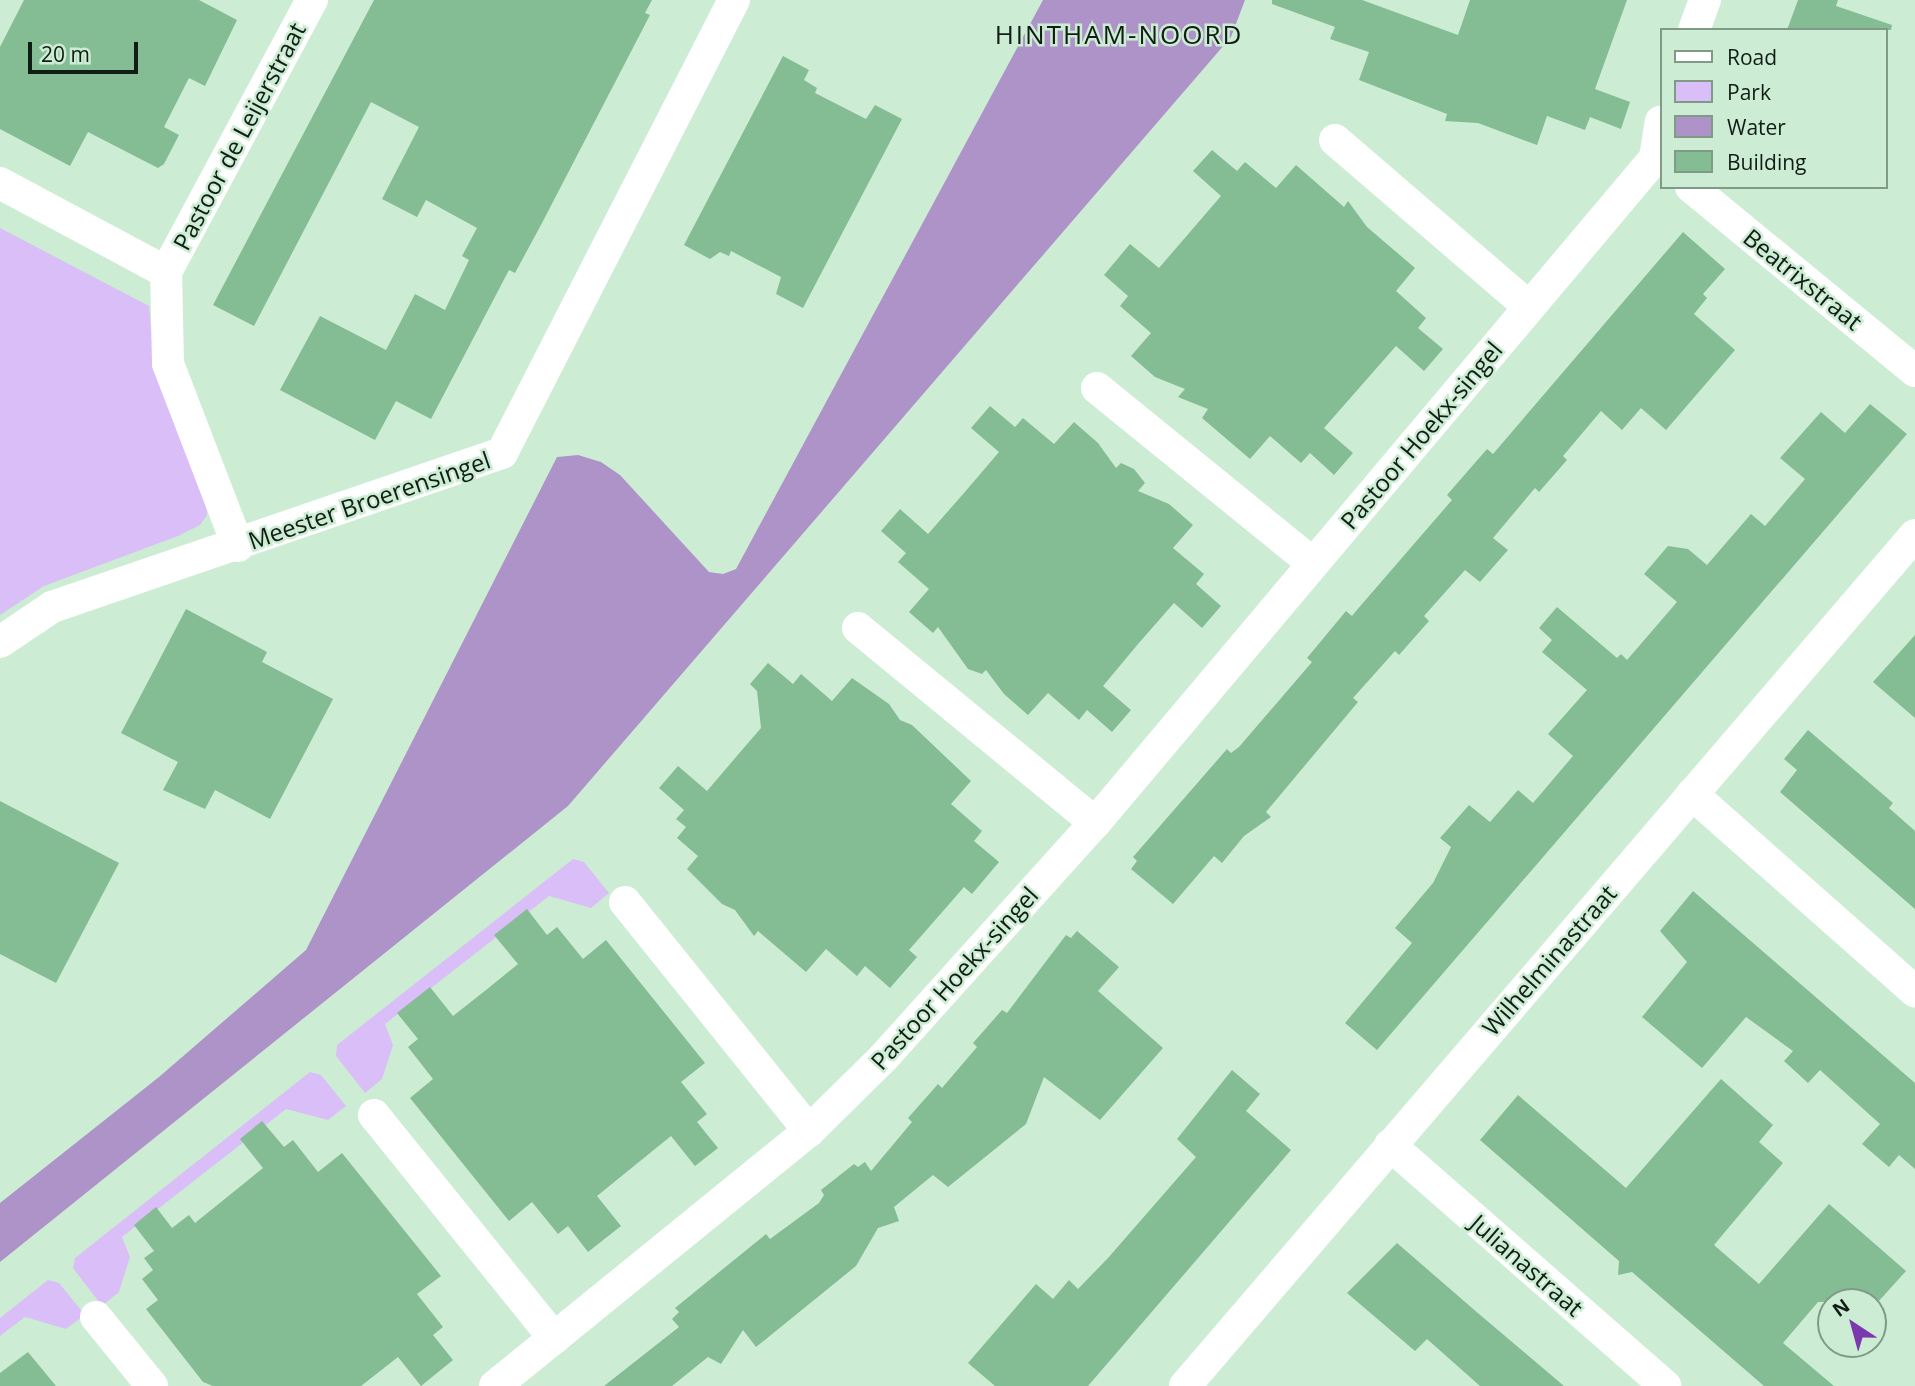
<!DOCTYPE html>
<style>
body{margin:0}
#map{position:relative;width:1915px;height:1386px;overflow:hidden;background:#ccedd4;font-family:"Open Sans",sans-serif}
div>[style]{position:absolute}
.green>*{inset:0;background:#dabef7}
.water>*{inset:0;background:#ae93c8}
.building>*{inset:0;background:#84bc94}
.minor>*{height:32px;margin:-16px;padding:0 16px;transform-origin:16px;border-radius:16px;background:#fff}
span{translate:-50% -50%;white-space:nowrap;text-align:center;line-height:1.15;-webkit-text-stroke:5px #ccedd4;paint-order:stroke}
.street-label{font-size:24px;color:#111d14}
.neighbourhood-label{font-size:26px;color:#111d14;letter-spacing:2px}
.legend{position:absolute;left:1660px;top:28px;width:228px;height:161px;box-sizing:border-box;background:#ccedd4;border:2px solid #819a87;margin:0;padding:9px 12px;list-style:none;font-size:21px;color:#111d14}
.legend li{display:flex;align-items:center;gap:14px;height:35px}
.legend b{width:35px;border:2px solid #819a87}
.north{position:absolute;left:1817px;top:1288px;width:70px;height:70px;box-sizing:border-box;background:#ccedd4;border:2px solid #819a87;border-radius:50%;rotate:324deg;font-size:19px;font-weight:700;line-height:28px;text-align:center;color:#111d14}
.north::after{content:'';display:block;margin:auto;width:24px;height:32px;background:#7b39ad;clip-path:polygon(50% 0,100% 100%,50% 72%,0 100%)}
.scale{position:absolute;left:28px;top:42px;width:110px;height:32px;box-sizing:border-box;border:4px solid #111d14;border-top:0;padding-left:9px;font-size:21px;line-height:24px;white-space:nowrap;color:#111d14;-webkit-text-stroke:5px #ccedd4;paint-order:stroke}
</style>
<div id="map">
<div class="green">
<i style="clip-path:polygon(0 228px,149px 306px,154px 363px,206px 499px,207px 515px,200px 525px,178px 536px,44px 586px,0 615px)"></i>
<i style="clip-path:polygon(573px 859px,584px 862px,609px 893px,591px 908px,549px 896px,385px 1024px,393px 1045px,382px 1079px,365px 1093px,336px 1056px,337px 1045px)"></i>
<i style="clip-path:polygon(310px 1072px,321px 1075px,346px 1106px,328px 1120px,286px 1109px,122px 1237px,130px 1257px,119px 1292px,102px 1306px,73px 1268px,75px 1258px)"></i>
<i style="clip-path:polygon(48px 1280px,59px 1283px,85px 1315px,66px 1329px,25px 1317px,0 1336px,0 1318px)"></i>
</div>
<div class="water">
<i style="clip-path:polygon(1043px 0,1245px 0,1231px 37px,568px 806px,0 1262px,0 1203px,159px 1077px,306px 950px,557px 457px,578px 455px,601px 462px,620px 475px,709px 572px,723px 574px,736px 569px)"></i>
</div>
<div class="building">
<i style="clip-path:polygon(24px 0,199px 0,237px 20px,205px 86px,189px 78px,164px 127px,179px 135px,164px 164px,158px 168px,88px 132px,70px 166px,0 129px,0 47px)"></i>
<i style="clip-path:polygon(374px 0,652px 0,645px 13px,650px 15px,542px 223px,515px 273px,509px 270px,431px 419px,396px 401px,375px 440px,280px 390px,320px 316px,386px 350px,415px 294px,445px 310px,469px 260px,462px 256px,477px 228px,426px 200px,417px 217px,382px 199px,419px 127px,371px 102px,254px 326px,213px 305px)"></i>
<i style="clip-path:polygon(1272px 0,1362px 0,1458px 35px,1470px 0,1627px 0,1595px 89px,1630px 102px,1621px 129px,1590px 117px,1585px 130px,1547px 116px,1537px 145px,1478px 123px,1445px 121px,1447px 114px,1359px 80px,1369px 52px,1330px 39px,1335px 27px,1272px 4px)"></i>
<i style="clip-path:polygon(1798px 0,1838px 0,1836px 6px,1892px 25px,1891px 30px,1787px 30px)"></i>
<i style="clip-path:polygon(783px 56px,809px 70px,804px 80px,817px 88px,815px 93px,866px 119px,875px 105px,902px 119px,803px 308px,776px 294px,781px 277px,731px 251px,729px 256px,720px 252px,710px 259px,684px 245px)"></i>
<i style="clip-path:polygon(1212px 150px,1237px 171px,1245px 162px,1276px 188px,1296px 165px,1344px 207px,1348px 201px,1367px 227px,1415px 268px,1396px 291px,1426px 318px,1418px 328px,1443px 349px,1424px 371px,1396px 346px,1324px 428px,1353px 453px,1334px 475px,1310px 453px,1301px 463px,1270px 436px,1250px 459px,1202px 418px,1208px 409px,1178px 397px,1185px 389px,1155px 377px,1131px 356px,1151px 333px,1120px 306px,1128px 296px,1104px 275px,1130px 244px,1159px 268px,1221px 196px,1193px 171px)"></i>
<i style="clip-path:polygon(1683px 232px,1725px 269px,1703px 294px,1707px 298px,1694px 314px,1735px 350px,1666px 430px,1641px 408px,1622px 430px,1601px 411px,1563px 456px,1567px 460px,1539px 492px,1535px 488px,1493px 538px,1508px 550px,1480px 582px,1465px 570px,1424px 616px,1429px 621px,1399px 655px,1395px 651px,1353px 698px,1358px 702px,1266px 812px,1271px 817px,1244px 836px,1222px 863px,1214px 856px,1173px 904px,1131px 869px,1137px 861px,1133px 857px,1227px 749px,1231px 753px,1239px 747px,1312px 662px,1307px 658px,1346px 611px,1352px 616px,1356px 611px,1452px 500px,1447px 495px,1487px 449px,1493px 454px)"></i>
<i style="clip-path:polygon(1870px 404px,1907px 434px,1377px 1050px,1345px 1023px,1412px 943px,1395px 928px,1433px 883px,1451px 847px,1440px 838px,1469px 805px,1490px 822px,1518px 790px,1533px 803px,1573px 756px,1548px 734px,1587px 690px,1542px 652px,1552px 640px,1539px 628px,1557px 607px,1617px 658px,1621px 654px,1627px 660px,1677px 602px,1644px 574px,1668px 546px,1688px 549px,1707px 565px,1751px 514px,1765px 526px,1805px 479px,1780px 458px,1821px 412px,1845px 433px)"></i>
<i style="clip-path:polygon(990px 406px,1015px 427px,1023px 418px,1054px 444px,1074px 422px,1098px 443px,1116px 468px,1121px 463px,1134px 469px,1145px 483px,1138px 491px,1169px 504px,1193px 525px,1173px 548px,1204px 574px,1196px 584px,1221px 606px,1202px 628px,1174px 603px,1138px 644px,1103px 686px,1131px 710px,1112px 732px,1087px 710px,1079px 720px,1048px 693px,1028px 715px,1004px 694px,986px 670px,982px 674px,968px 669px,938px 627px,933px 633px,909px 612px,929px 589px,898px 562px,906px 553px,881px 531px,900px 509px,928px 534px,964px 493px,999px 452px,971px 428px)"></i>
<i style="clip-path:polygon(186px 609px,267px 652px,262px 662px,333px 699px,270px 819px,215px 790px,205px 809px,163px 790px,178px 762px,121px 733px)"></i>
<i style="clip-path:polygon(1915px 635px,1915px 718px,1873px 682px)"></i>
<i style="clip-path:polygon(768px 663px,793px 684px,801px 674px,832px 701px,852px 678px,889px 704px,900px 720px,912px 725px,971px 781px,951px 804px,982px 831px,974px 841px,999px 862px,972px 894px,964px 887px,909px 950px,917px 957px,890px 988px,865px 966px,857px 976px,826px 949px,806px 972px,758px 931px,754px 936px,735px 910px,722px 904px,687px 869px,698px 856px,677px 838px,686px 827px,676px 819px,684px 810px,659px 788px,678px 766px,707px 791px,742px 750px,761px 728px,757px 691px,750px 684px)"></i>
<i style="clip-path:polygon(1808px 730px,1893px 803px,1889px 808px,1915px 831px,1915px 909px,1780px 792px,1797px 770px,1784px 759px)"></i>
<i style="clip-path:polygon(0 801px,119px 863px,56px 983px,0 954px)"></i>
<i style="clip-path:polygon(1693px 891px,1915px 1083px,1915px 1169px,1899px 1155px,1889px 1167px,1862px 1144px,1880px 1124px,1820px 1070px,1808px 1083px,1784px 1061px,1793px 1051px,1746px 1017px,1702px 1068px,1642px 1017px,1687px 962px,1660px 931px)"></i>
<i style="clip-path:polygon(527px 909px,547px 935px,557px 927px,583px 959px,606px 940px,705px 1063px,681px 1082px,707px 1114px,697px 1122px,718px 1148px,695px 1166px,671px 1136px,597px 1196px,621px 1226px,588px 1252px,568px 1226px,558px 1234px,532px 1202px,509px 1221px,410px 1098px,433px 1079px,408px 1047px,418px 1039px,397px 1013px,430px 987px,453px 1016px,486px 990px,518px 964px,494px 935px)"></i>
<i style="clip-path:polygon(1077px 931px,1119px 967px,1098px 991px,1163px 1048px,1100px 1120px,1044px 1077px,1026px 1124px,948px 1187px,933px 1175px,894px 1207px,899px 1221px,878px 1228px,856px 1266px,756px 1347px,743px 1330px,721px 1364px,708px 1357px,672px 1386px,604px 1386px,679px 1327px,672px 1319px,679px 1312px,675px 1308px,766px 1234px,770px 1239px,819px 1203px,824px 1195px,821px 1190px,854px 1164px,858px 1167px,865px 1162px,871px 1171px,912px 1122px,908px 1118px,938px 1084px,942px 1088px,977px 1047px,973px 1043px,1002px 1010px,1007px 1013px,1066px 935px,1071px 938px)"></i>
<i style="clip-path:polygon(1232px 1070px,1260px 1094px,1246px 1111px,1291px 1150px,1088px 1386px,995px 1386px,968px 1363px,1036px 1284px,1053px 1299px,1069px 1280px,1078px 1289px,1108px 1258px,1196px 1157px,1177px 1139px)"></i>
<i style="clip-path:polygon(1721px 1079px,1773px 1125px,1759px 1142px,1783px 1163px,1714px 1245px,1759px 1284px,1829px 1204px,1906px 1271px,1878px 1302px,1818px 1302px,1783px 1343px,1834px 1386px,1764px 1386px,1632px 1272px,1618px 1275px,1619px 1261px,1480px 1140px,1518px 1095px,1626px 1188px)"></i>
<i style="clip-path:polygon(262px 1121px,284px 1147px,293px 1140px,318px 1172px,342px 1153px,441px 1276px,417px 1294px,443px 1327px,433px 1335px,453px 1360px,421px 1386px,398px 1357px,361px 1386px,213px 1386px,203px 1382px,146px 1309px,158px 1300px,142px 1279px,153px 1270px,144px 1258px,154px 1251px,134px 1225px,156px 1207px,172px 1228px,189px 1215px,195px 1223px,263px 1168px,240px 1139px)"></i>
<i style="clip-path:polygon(1397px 1243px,1479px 1314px,1564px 1386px,1480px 1386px,1427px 1339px,1415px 1351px,1347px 1293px)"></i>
<i style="clip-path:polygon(28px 1352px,56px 1386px,0 1386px,0 1373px)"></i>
</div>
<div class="minor">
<i style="left:1694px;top:30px;width:32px;rotate:-70deg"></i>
<i style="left:1335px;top:140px;width:256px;rotate:40.7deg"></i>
<i style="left:0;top:183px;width:188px;rotate:28.2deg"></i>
<i style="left:1691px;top:187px;width:290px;rotate:39.4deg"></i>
<i style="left:1097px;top:388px;width:277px;rotate:39.1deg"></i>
<i style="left:238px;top:546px;width:195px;rotate:-111deg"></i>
<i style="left:168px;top:364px;width:92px;rotate:-91.2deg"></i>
<i style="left:166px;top:272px;width:309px;rotate:-61.8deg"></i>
<i style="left:858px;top:628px;width:307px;rotate:39.4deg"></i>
<i style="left:0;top:642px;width:63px;rotate:-33.9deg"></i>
<i style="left:52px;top:607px;width:476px;rotate:-18.9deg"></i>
<i style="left:502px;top:453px;width:509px;rotate:-62.88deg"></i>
<i style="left:1692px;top:794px;width:298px;rotate:41.5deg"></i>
<i style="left:625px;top:902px;width:294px;rotate:51.2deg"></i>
<i style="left:374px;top:1115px;width:287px;rotate:51.1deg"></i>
<i style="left:1390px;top:1145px;width:366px;rotate:41.2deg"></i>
<i style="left:96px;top:1317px;width:89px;rotate:50.9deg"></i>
<i style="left:495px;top:1386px;width:405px;rotate:-39.1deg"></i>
<i style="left:809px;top:1131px;width:105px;rotate:-44.6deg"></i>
<i style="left:884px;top:1057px;width:315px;rotate:-48deg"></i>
<i style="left:1095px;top:823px;width:869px;rotate:-49.9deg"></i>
<i style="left:1655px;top:158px;width:37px;rotate:-81deg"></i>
<i style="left:1185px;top:1386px;width:1121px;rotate:-49.38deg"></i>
</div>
<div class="street-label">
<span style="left:239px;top:136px;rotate:-62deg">Pastoor de Leijerstraat</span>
<span style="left:1803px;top:279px;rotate:39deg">Beatrixstraat</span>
<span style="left:1421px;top:435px;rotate:-50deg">Pastoor Hoekx-singel</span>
<span style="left:369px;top:500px;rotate:-19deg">Meester Broerensingel</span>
<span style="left:1549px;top:960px;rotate:-49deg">Wilhelminastraat</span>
<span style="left:954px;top:978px;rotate:-48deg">Pastoor Hoekx-singel</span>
<span style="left:1527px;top:1265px;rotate:41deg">Julianastraat</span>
</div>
<div class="neighbourhood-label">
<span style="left:1119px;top:35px">HINTHAM-NOORD</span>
</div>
<ul class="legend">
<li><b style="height:9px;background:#fff"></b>Road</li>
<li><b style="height:19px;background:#dabef7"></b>Park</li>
<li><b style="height:19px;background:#ae93c8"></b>Water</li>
<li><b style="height:19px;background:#84bc94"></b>Building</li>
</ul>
<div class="north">N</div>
<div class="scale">20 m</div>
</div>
